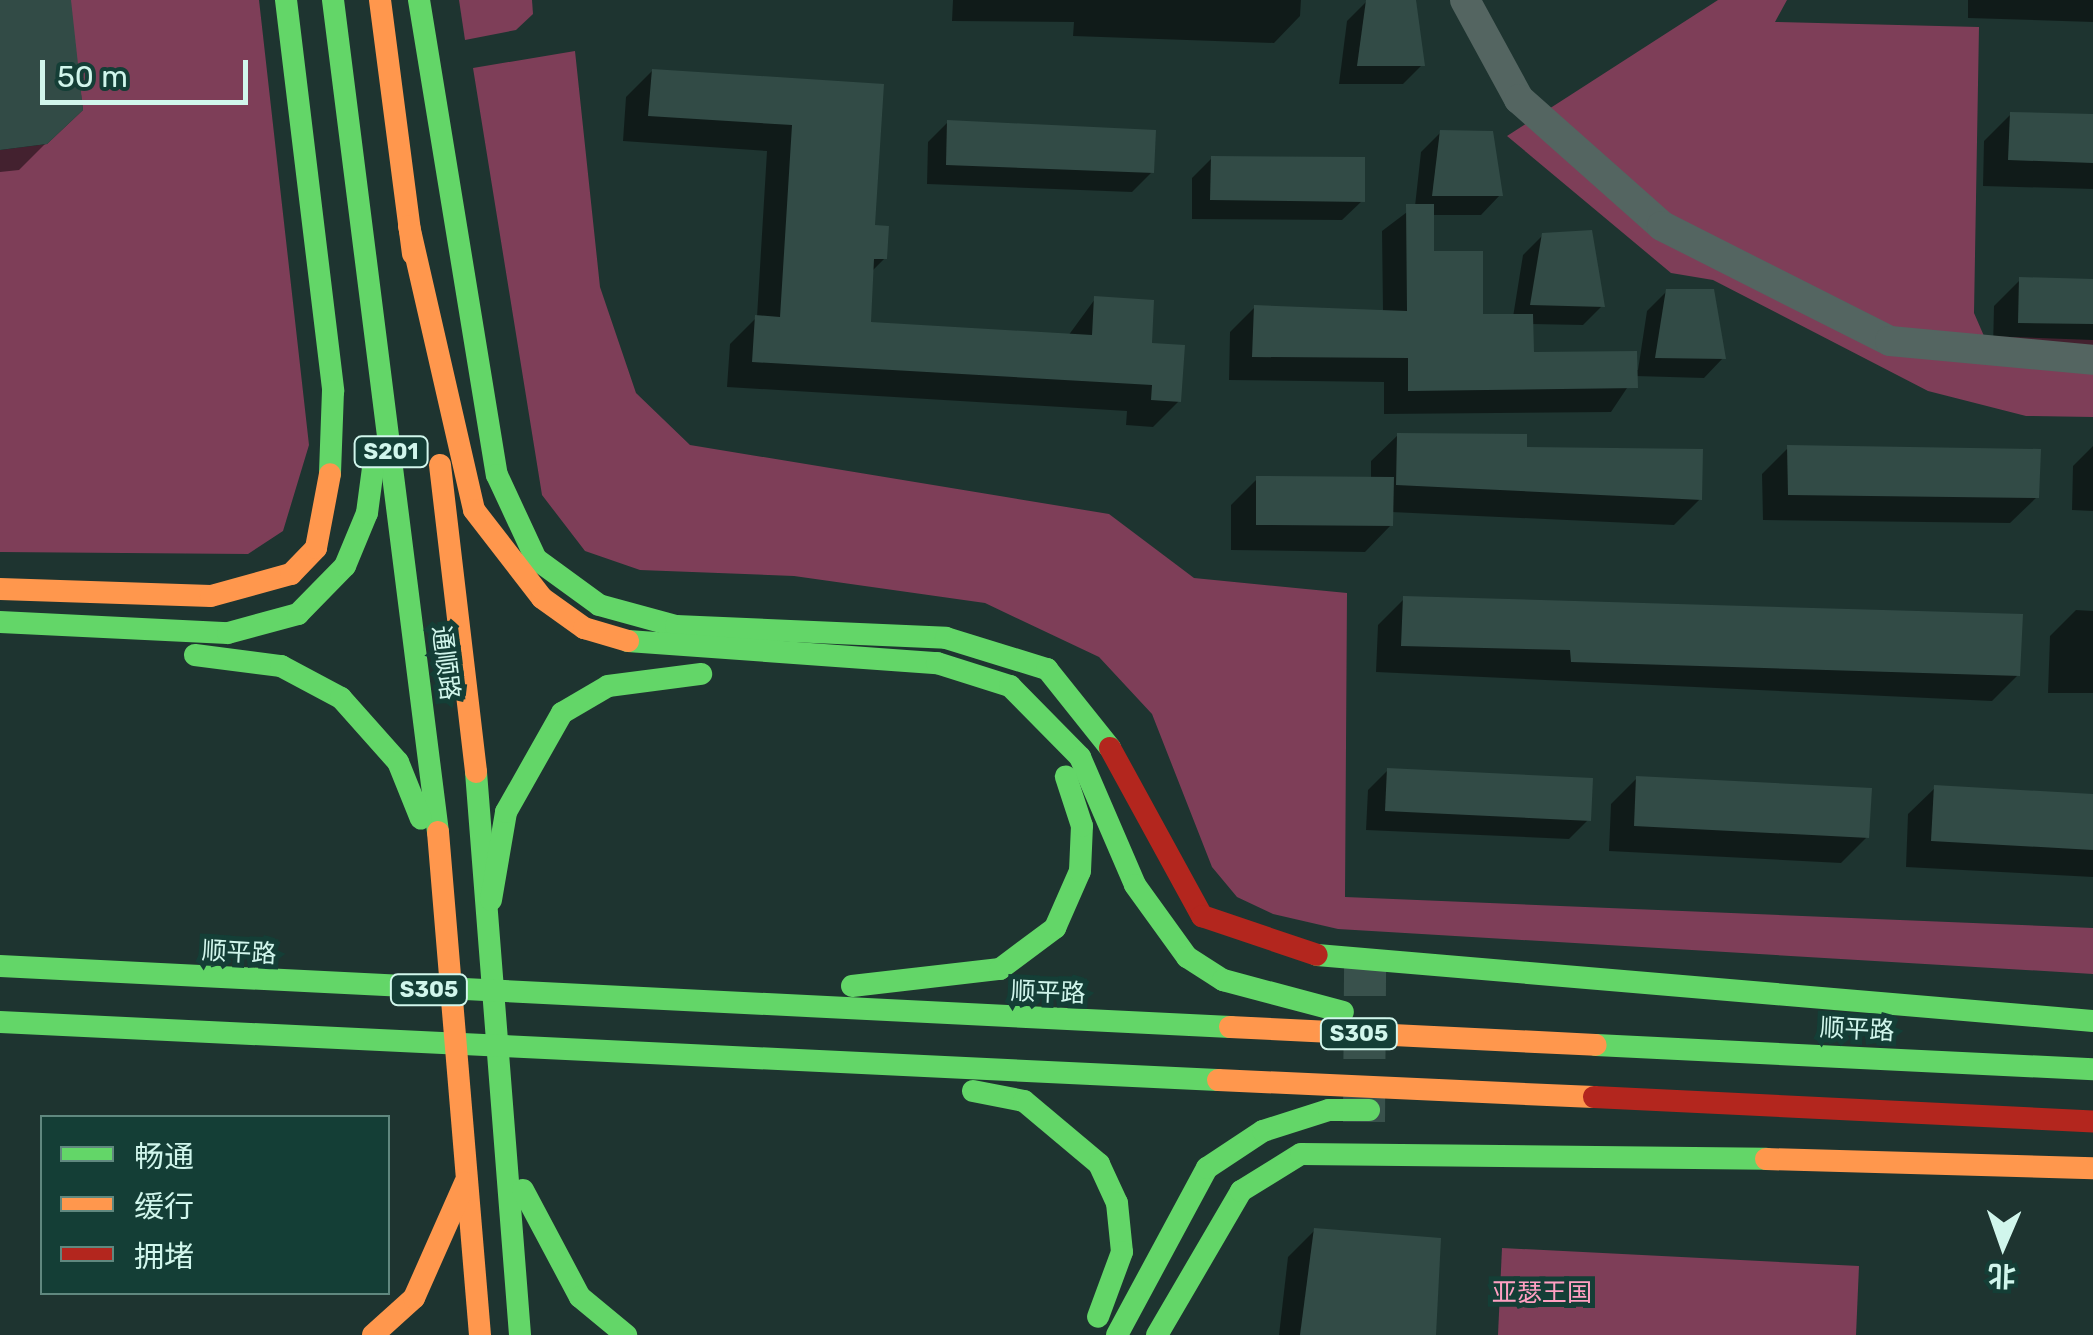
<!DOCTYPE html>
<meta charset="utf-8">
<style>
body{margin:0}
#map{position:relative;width:2093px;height:1335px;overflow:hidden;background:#1e3430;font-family:Rubik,"Noto Sans SC",sans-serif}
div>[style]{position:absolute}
.green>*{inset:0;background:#7e3e58}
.shadow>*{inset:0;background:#0007}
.building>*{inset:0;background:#324b46}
.secondary-tunnel>*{height:42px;margin-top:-21px;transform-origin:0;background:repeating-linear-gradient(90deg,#39514c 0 42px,transparent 0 63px)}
.street>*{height:30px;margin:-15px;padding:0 15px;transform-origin:15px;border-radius:15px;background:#546561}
.fast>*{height:22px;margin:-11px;padding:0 11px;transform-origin:11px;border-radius:11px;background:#63d668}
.slow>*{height:22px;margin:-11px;padding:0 11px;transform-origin:11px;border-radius:11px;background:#ff974d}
.jam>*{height:22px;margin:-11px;padding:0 11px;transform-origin:11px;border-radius:11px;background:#b3261e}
span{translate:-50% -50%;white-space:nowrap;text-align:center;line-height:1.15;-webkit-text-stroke:10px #143e36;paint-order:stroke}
.shield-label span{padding:2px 8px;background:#143e36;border:2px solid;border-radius:8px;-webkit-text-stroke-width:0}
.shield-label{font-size:22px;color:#d1f6ec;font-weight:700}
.street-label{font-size:25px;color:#d1f6ec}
.park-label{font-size:25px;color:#ffa0c2}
.legend{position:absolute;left:40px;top:1115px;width:350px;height:180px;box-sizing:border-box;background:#143e36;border:2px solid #60887f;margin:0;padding:12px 18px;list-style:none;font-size:30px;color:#d1f6ec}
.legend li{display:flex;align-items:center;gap:20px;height:50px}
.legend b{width:50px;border:2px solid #60887f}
.north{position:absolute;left:1953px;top:1195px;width:100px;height:100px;-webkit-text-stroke:8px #143e36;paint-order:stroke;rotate:182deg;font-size:28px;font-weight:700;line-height:40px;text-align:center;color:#d1f6ec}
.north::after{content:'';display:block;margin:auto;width:35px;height:45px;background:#d1f6ec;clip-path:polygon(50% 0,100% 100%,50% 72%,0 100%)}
.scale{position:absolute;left:40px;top:60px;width:208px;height:45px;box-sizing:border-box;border:5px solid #d1f6ec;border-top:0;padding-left:12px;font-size:30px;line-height:35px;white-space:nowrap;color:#d1f6ec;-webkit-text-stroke:8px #143e36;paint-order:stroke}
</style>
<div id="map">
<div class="green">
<i style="clip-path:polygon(69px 0,259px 0,309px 445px,283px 531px,248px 554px,0 552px,0 150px,47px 144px,83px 110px)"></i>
<i style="clip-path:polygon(459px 0,532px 0,533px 14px,516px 30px,465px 40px)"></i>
<i style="clip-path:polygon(1718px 0,1787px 0,1775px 22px,1979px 27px,1974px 313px,1984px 336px,2093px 340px,2093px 417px,2026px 416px,1928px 391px,1713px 280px,1671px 273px,1507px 136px)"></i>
<i style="clip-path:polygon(575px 51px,600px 287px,636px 393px,690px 445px,1109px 514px,1194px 578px,1347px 593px,1345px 897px,2093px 928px,2093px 974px,1338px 929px,1273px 914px,1237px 897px,1212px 867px,1152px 714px,1099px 657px,985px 603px,794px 576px,640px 570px,585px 551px,542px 495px,473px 68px)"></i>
<i style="clip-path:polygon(1502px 1248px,1859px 1266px,1856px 1335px,1498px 1335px)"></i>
</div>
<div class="shadow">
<i style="clip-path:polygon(0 0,68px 0,80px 109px,19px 170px,0 172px)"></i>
<i style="clip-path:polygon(953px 0,1301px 0,1300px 16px,1274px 43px,1073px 36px,1074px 22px,952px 21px)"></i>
<i style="clip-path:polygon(1413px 0,1422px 65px,1403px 84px,1339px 84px,1347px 21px,1367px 1px)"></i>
<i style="clip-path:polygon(1968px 0,2093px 0,2093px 22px,1968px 18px)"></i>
<i style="clip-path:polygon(652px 71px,881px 86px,872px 227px,885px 258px,871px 272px,868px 324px,1068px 336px,1095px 299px,1149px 345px,1179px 401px,1153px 427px,1126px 425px,1127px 411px,727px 387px,730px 344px,757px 317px,767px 151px,623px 141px,626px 97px)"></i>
<i style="clip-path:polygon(2011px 114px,2093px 117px,2093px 189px,1983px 186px,1984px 141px)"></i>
<i style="clip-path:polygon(948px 122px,1152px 172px,1132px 192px,927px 184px,928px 142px)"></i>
<i style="clip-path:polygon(1441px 132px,1500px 195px,1481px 215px,1431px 215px,1432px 254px,1481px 316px,1513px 317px,1523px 255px,1543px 235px,1602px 306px,1583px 325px,1531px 324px,1531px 355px,1638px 370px,1647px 311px,1667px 291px,1723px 358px,1704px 378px,1635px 376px,1611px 412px,1384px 414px,1384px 382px,1229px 380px,1230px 332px,1255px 307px,1383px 312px,1382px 231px,1415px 206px,1421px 152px)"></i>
<i style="clip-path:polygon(1212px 158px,1362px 201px,1342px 220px,1192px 219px,1192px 178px)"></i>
<i style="clip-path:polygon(2020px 280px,2093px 281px,2093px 350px,1993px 348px,1994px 306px)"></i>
<i style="clip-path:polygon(1398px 435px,1524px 449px,1700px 499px,1674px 525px,1391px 512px,1391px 525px,1365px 552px,1231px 550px,1231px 505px,1258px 478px,1371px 479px,1371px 461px)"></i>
<i style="clip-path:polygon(2093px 446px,2093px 511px,2072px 510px,2073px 466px)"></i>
<i style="clip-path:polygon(1788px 448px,2037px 497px,2010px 523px,1763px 520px,1762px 474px)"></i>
<i style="clip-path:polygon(1404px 599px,2018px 675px,1992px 701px,1376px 672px,1378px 625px)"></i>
<i style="clip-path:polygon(2076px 610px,2093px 611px,2093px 693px,2048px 693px,2050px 636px)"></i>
<i style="clip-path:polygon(1388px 770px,1588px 820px,1569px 839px,1366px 830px,1368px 790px)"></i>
<i style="clip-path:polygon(1637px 778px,1867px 837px,1841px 863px,1609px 851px,1611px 804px)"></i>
<i style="clip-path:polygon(1935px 788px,2093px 796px,2093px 877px,1906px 867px,1908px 814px)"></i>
<i style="clip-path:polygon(1314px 1231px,1433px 1335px,1279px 1335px,1288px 1257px)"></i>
</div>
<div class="building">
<i style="clip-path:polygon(0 0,71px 0,83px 110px,47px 144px,0 150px)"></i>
<i style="clip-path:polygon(1366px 0,1416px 0,1425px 66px,1357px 66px)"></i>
<i style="clip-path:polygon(652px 69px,884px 84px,875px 225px,889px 226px,887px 259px,874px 259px,871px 322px,1092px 335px,1094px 296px,1154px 300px,1152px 343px,1185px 345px,1181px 402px,1151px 400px,1152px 385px,752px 362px,755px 315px,780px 317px,792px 125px,648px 116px)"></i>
<i style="clip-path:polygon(2010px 112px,2093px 114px,2093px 163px,2008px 160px)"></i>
<i style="clip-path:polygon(947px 120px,1156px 130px,1154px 173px,946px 165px)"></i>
<i style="clip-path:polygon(1440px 130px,1493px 131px,1503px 196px,1432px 196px)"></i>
<i style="clip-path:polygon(1211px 156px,1365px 157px,1365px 202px,1210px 200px)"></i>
<i style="clip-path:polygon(1406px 204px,1434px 204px,1434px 251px,1483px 251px,1483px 314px,1533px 314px,1534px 352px,1637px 351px,1638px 388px,1408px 391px,1408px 358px,1252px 357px,1254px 305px,1407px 311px)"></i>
<i style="clip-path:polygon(1592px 230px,1605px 307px,1530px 305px,1542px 233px)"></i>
<i style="clip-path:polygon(2019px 277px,2093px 279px,2093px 324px,2018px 323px)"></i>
<i style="clip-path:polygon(1666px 289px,1714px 289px,1726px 359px,1655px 358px)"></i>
<i style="clip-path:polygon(1397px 433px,1527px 434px,1527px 447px,1703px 449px,1702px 500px,1396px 485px)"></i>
<i style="clip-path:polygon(1787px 445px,2041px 449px,2039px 498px,1788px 495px)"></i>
<i style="clip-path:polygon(1256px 476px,1394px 477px,1393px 526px,1256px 525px)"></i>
<i style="clip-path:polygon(1403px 596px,2023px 614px,2020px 676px,1571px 662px,1570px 650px,1401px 646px)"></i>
<i style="clip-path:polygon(1387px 768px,1593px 778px,1591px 821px,1385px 811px)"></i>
<i style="clip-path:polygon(1636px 776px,1872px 788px,1869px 838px,1634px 826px)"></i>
<i style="clip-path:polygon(1934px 785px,2093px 794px,2093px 850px,1931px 841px)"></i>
<i style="clip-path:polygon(1314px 1228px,1441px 1238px,1436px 1335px,1300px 1335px)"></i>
</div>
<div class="secondary-tunnel">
<i style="left:1364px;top:1122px;width:157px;rotate:-89.6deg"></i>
</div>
<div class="street">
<i style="left:1465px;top:0;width:113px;rotate:61.4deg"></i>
<i style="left:1519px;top:99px;width:191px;rotate:41.6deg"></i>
<i style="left:1662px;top:226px;width:255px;rotate:26.8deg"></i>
<i style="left:1890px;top:341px;width:204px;rotate:5.3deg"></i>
</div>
<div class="fast">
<i style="left:286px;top:0;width:394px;rotate:83.1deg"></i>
<i style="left:333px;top:391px;width:83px;rotate:92.1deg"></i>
<i style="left:333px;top:0;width:839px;rotate:82.81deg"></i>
<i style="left:419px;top:0;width:481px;rotate:80.7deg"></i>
<i style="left:497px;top:475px;width:93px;rotate:65.1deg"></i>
<i style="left:536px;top:559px;width:78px;rotate:36.1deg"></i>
<i style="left:599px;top:605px;width:80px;rotate:15.3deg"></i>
<i style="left:676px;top:626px;width:270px;rotate:2.5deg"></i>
<i style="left:946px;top:638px;width:106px;rotate:17.1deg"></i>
<i style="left:1047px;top:669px;width:101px;rotate:51.4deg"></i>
<i style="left:0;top:622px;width:228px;rotate:2.8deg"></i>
<i style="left:228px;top:633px;width:73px;rotate:-15.2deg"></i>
<i style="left:298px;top:614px;width:67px;rotate:-45.6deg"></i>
<i style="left:345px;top:566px;width:57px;rotate:-67.5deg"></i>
<i style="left:367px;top:513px;width:61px;rotate:-82.4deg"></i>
<i style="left:628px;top:641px;width:310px;rotate:4.1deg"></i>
<i style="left:937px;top:663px;width:77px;rotate:17.5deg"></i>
<i style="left:1010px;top:686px;width:100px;rotate:45.4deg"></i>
<i style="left:1080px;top:757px;width:139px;rotate:66.7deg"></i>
<i style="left:1135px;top:885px;width:89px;rotate:54.2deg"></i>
<i style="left:1187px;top:957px;width:43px;rotate:32.6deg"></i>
<i style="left:1223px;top:980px;width:124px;rotate:14.9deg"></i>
<i style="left:195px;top:655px;width:87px;rotate:7.3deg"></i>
<i style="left:281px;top:666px;width:68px;rotate:28.1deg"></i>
<i style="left:341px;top:698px;width:86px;rotate:48.3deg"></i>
<i style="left:398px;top:762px;width:61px;rotate:68deg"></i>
<i style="left:476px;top:772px;width:565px;rotate:85.53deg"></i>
<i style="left:491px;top:900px;width:89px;rotate:-80.3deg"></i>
<i style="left:506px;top:812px;width:114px;rotate:-60.5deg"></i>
<i style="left:562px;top:713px;width:53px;rotate:-30.4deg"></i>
<i style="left:608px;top:686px;width:94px;rotate:-7.4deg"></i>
<i style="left:1317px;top:955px;width:779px;rotate:4.86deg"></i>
<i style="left:0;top:966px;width:1232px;rotate:2.84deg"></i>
<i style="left:852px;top:986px;width:149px;rotate:-6.6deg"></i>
<i style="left:1000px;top:969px;width:69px;rotate:-36.7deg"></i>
<i style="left:1055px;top:928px;width:62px;rotate:-66.3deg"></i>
<i style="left:1080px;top:871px;width:45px;rotate:-87.5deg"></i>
<i style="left:1082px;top:826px;width:52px;rotate:-108.1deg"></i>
<i style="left:0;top:1022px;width:1219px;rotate:2.73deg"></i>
<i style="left:1596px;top:1045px;width:498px;rotate:2.8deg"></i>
<i style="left:973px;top:1091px;width:52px;rotate:11.1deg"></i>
<i style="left:1024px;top:1101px;width:98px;rotate:40deg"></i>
<i style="left:1099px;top:1164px;width:43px;rotate:65.2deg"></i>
<i style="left:1117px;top:1203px;width:49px;rotate:84.2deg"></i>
<i style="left:1122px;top:1252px;width:69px;rotate:110.3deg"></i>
<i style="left:523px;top:1190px;width:121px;rotate:62deg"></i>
<i style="left:580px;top:1297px;width:60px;rotate:39.6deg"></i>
<i style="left:1117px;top:1335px;width:190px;rotate:-61.7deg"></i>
<i style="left:1207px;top:1168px;width:67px;rotate:-33.5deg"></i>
<i style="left:1263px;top:1131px;width:69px;rotate:-17.7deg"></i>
<i style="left:1329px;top:1110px;width:40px"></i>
<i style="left:1157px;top:1335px;width:167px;rotate:-59.7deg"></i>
<i style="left:1241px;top:1191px;width:70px;rotate:-31.7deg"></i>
<i style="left:1301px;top:1154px;width:465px;rotate:0.6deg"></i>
</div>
<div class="slow">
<i style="left:380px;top:0;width:256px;rotate:82.6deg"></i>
<i style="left:409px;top:226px;width:291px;rotate:77.1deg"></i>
<i style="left:474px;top:510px;width:111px;rotate:52.3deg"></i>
<i style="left:542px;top:598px;width:52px;rotate:35.5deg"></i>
<i style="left:584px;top:628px;width:46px;rotate:16.5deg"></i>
<i style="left:440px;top:465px;width:309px;rotate:83.3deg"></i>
<i style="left:0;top:589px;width:211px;rotate:1.9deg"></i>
<i style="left:211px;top:596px;width:83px;rotate:-15.4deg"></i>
<i style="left:291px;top:574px;width:36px;rotate:-46deg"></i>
<i style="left:316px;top:548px;width:75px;rotate:-79.3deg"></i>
<i style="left:438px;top:832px;width:505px;rotate:85.23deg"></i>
<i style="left:1230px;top:1027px;width:366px;rotate:2.8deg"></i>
<i style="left:1218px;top:1080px;width:376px;rotate:2.6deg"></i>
<i style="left:1766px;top:1159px;width:327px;rotate:1.6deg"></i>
<i style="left:373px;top:1335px;width:55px;rotate:-42.1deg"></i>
<i style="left:414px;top:1298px;width:126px;rotate:-66.1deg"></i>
</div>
<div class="jam">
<i style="left:1110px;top:748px;width:192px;rotate:61.3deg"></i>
<i style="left:1202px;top:916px;width:121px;rotate:18.7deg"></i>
<i style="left:1594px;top:1097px;width:500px;rotate:2.8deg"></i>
</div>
<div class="shield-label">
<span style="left:391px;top:452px">S201</span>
<span style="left:429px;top:990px">S305</span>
<span style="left:1359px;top:1034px">S305</span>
</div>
<div class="street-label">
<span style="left:445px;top:663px;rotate:83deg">通顺路</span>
<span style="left:239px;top:953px;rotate:3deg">顺平路</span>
<span style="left:1048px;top:993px;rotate:2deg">顺平路</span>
<span style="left:1857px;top:1030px;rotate:3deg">顺平路</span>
</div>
<div class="park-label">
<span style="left:1542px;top:1293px">亚瑟王国</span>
</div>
<ul class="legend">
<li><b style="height:12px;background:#63d668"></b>畅通</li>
<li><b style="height:12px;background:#ff974d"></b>缓行</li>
<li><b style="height:12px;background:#b3261e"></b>拥堵</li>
</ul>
<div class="north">北</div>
<div class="scale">50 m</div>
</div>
